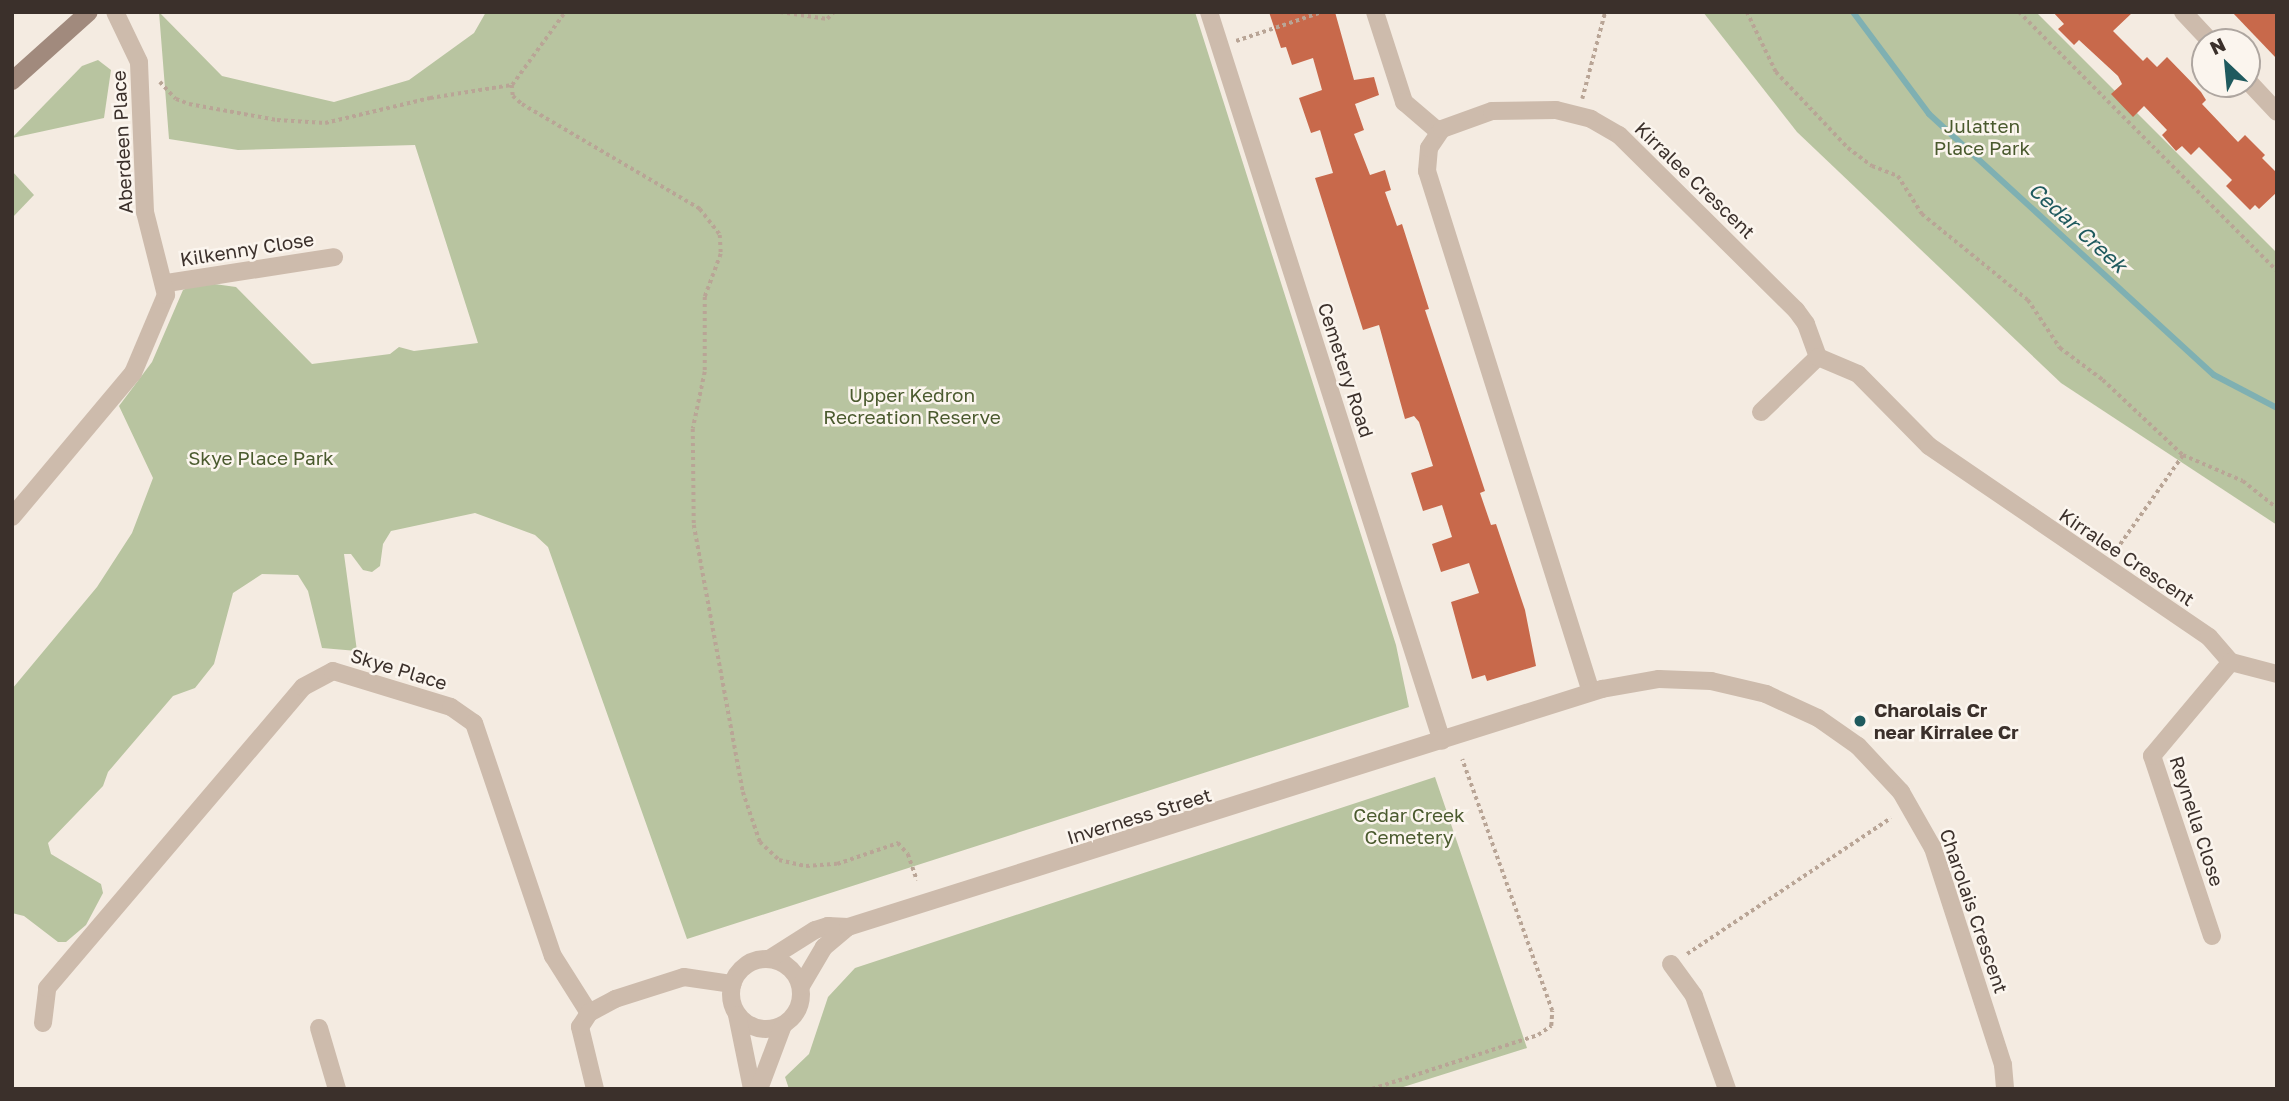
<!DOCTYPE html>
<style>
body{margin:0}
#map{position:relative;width:2289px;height:1101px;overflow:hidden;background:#f4ebe1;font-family:"Golos Text",sans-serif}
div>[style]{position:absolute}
.green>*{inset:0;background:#b8c4a0}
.stream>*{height:6px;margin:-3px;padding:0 3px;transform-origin:3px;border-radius:3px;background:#7fb0b2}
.building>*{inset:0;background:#c8694b}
.path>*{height:3.5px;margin-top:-1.75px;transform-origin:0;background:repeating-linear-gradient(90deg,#b9a596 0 3.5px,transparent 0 7px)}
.street>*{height:18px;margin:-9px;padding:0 9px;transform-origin:9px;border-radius:9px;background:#cdbbac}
.street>.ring{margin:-9px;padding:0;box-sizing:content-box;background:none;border:18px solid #cdbbac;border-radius:50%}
.secondary>*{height:18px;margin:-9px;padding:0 9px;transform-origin:9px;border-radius:9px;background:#a18a7d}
.dots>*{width:19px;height:19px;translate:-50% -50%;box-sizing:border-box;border:4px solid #fbf5ee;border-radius:50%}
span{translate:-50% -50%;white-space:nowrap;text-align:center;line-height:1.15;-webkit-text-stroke:5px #fbf5ee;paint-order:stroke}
.park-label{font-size:19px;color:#4a5a2e}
.street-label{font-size:19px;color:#3b302b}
.poi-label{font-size:19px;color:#3b302b;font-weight:700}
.left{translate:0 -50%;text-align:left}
.water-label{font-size:21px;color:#1f5a5e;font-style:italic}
.frame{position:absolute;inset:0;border:14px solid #3b302b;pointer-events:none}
.north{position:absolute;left:2191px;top:28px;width:70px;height:70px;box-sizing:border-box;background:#fbf5ee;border:2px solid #aea6a0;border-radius:50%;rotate:334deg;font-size:19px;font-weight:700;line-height:28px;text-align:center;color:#3b302b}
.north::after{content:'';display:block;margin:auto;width:24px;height:32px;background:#1f5a5e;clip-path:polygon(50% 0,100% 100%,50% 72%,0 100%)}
</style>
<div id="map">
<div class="green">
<i style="clip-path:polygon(159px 12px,222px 76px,334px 102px,409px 80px,474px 33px,486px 12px,1195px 12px,1396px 645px,1409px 707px,687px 939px,548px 547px,535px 535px,475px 513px,391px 531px,383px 544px,380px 566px,372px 572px,363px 570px,351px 554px,344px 554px,357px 651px,322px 648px,308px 591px,298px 575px,262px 574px,233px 593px,214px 664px,195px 688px,173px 696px,108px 772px,103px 786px,48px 843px,51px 854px,101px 884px,103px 893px,86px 925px,66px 942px,58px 942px,24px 916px,12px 913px,12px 689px,97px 587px,132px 533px,153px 478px,119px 406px,152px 362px,183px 290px,200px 282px,236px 287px,312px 364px,390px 354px,399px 347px,414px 351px,478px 343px,415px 145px,238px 150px,169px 139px)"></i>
<i style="clip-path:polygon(1703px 12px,2036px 12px,2277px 253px,2277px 525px,2061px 383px,1797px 132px)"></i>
<i style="clip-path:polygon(98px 60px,111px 70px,104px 118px,12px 138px,82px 66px)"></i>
<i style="clip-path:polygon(12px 171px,34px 195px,12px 218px)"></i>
<i style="clip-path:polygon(1435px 777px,1527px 1048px,1397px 1089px,789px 1089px,785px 1077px,809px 1054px,828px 997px,855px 968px)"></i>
</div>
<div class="stream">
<i style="left:1853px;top:12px;width:127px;rotate:53.3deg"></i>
<i style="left:1929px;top:114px;width:386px;rotate:42.5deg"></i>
<i style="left:2214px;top:375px;width:71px;rotate:27.6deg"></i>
</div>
<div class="building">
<i style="clip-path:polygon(1269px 12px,1335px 12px,1354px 80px,1374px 77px,1379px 95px,1355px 104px,1364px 130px,1354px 134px,1370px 175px,1385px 170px,1391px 190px,1385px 192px,1397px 226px,1402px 224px,1429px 309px,1425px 310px,1485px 491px,1480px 493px,1491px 525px,1496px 524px,1525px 610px,1536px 666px,1487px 681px,1485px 675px,1472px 679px,1451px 602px,1479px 593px,1469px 563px,1441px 572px,1432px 544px,1452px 537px,1442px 505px,1423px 511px,1411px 473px,1433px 466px,1419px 422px,1414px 416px,1405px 419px,1379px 325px,1363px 330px,1315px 178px,1333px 173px,1320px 130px,1311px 133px,1299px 98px,1322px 90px,1313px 58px,1292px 65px,1286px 47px,1281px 48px)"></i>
<i style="clip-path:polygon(2053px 12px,2133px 12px,2113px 31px,2143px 61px,2147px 57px,2157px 67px,2167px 57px,2201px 92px,2206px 100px,2202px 104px,2238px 142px,2245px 135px,2265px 155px,2262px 158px,2277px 173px,2277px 192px,2259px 209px,2255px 205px,2250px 210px,2226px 186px,2232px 180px,2199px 147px,2191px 155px,2182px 146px,2176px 151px,2162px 135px,2167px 130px,2144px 106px,2133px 117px,2111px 94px,2122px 84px,2118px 76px,2079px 40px,2074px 45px,2058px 29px,2064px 24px)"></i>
<i style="clip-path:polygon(2232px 12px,2277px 12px,2277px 59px)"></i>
</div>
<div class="path">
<i style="left:780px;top:12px;width:48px;rotate:8.5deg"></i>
<i style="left:827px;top:19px;width:10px;rotate:-45deg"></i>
<i style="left:1747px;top:12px;width:67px;rotate:64.2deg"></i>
<i style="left:1776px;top:72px;width:105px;rotate:46.5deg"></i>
<i style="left:1848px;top:148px;width:30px;rotate:37deg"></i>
<i style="left:1872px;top:166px;width:28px;rotate:21deg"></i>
<i style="left:1898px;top:176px;width:45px;rotate:57.7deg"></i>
<i style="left:1922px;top:214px;width:136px;rotate:39.1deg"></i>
<i style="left:2028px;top:300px;width:58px;rotate:56.3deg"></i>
<i style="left:2060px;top:348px;width:54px;rotate:36.7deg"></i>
<i style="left:2103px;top:380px;width:110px;rotate:43.2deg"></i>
<i style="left:2183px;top:455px;width:65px;rotate:23.4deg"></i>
<i style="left:2243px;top:481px;width:43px;rotate:38.5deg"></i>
<i style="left:2019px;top:12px;width:366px;rotate:45.1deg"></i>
<i style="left:1236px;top:41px;width:91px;rotate:-18.6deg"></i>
<i style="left:160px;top:82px;width:23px;rotate:47deg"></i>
<i style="left:176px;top:99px;width:14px;rotate:21deg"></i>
<i style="left:189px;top:104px;width:89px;rotate:10.3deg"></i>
<i style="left:277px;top:120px;width:48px;rotate:3.6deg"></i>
<i style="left:325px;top:123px;width:108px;rotate:-13.4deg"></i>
<i style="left:430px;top:98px;width:83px;rotate:-9deg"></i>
<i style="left:512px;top:85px;width:90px;rotate:-54deg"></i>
<i style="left:512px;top:85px;width:11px;rotate:85deg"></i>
<i style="left:513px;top:96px;width:12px;rotate:42deg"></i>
<i style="left:522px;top:104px;width:207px;rotate:30.5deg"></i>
<i style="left:700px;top:209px;width:33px;rotate:52deg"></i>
<i style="left:720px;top:235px;width:19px;rotate:87deg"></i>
<i style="left:721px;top:254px;width:46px;rotate:110.4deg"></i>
<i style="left:705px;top:297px;width:75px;rotate:90deg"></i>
<i style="left:705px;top:372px;width:58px;rotate:101.9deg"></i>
<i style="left:693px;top:429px;width:96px;rotate:89.4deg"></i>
<i style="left:694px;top:525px;width:271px;rotate:79.6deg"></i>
<i style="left:743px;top:792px;width:53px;rotate:71.2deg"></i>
<i style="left:760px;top:842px;width:26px;rotate:43deg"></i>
<i style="left:779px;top:860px;width:28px;rotate:13deg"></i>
<i style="left:806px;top:866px;width:31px;rotate:-4deg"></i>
<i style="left:837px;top:864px;width:65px;rotate:-19deg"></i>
<i style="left:898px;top:843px;width:15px;rotate:48deg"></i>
<i style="left:908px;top:854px;width:28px;rotate:71deg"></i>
<i style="left:1582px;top:99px;width:90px;rotate:-75.2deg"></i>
<i style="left:2116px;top:550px;width:116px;rotate:-54.8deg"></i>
<i style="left:1687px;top:954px;width:245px;rotate:-33.7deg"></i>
<i style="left:1372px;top:1089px;width:175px;rotate:-18deg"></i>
<i style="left:1538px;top:1035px;width:16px;rotate:-35deg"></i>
<i style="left:1551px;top:1026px;width:15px;rotate:-86deg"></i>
<i style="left:1552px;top:1011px;width:267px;rotate:-109.7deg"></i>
</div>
<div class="street">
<i style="left:1209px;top:12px;width:765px;rotate:72.28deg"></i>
<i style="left:1375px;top:12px;width:95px;rotate:72.1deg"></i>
<i style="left:1404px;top:102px;width:46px;rotate:40.6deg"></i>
<i style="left:2183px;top:12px;width:41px;rotate:47deg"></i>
<i style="left:2247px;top:80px;width:44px;rotate:46.8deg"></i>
<i style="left:167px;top:283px;width:169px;rotate:-8.8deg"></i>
<i style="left:1761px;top:412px;width:79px;rotate:-44deg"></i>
<i style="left:12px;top:517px;width:188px;rotate:-50deg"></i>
<i style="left:133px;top:373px;width:85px;rotate:-67.1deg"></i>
<i style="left:166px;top:295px;width:86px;rotate:-104.2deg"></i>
<i style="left:145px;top:212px;width:150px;rotate:-92.3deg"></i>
<i style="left:139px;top:62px;width:55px;rotate:-115.6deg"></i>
<i style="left:1591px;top:692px;width:546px;rotate:-107.47deg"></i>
<i style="left:1427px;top:171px;width:23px;rotate:-85deg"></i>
<i style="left:1429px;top:148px;width:23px;rotate:-56deg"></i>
<i style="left:1442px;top:129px;width:53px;rotate:-19.8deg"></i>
<i style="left:1492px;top:111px;width:64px;rotate:-0.9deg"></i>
<i style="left:1556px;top:110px;width:36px;rotate:14deg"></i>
<i style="left:1591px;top:119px;width:32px;rotate:30deg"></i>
<i style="left:1619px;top:135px;width:249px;rotate:44.7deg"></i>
<i style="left:1796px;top:310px;width:17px;rotate:54deg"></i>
<i style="left:1806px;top:324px;width:35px;rotate:70deg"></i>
<i style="left:1818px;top:357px;width:43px;rotate:23deg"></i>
<i style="left:1858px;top:374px;width:101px;rotate:45.4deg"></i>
<i style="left:1929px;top:446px;width:339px;rotate:34.3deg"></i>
<i style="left:2209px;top:637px;width:33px;rotate:49deg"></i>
<i style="left:2231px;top:662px;width:48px;rotate:14.6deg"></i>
<i style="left:2212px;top:936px;width:190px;rotate:-108.4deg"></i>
<i style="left:2152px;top:756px;width:123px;rotate:-50deg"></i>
<i class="ring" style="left:731px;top:959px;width:52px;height:52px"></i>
<i style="left:769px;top:959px;width:54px;rotate:-32.2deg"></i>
<i style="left:815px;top:930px;width:14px;rotate:-17deg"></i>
<i style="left:828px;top:926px;width:20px;rotate:3deg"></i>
<i style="left:1671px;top:964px;width:39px;rotate:54deg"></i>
<i style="left:1694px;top:996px;width:99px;rotate:70.5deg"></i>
<i style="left:801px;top:986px;width:45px;rotate:-59.5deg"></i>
<i style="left:824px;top:947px;width:31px;rotate:-40deg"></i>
<i style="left:848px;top:927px;width:791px;rotate:-17.52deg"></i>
<i style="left:1602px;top:689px;width:58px;rotate:-10deg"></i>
<i style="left:1659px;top:679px;width:52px;rotate:2.2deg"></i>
<i style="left:1711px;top:681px;width:57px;rotate:13.3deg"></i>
<i style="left:1766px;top:694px;width:57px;rotate:24.8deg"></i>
<i style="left:1818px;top:718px;width:49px;rotate:35deg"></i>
<i style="left:1858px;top:746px;width:63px;rotate:46.9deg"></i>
<i style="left:1901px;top:792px;width:64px;rotate:60.3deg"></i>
<i style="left:1933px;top:848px;width:228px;rotate:72.1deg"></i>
<i style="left:2003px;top:1065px;width:24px;rotate:85deg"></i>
<i style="left:737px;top:1015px;width:76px;rotate:78.5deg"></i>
<i style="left:43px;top:1023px;width:35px;rotate:-83deg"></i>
<i style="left:47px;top:988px;width:395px;rotate:-49.6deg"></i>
<i style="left:303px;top:687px;width:34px;rotate:-28deg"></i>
<i style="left:333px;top:671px;width:123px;rotate:17deg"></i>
<i style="left:451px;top:707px;width:28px;rotate:35deg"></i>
<i style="left:474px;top:723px;width:246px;rotate:71.3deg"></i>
<i style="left:553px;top:956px;width:67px;rotate:57.7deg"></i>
<i style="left:319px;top:1028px;width:64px;rotate:73.6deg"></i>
<i style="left:595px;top:1089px;width:64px;rotate:-103.6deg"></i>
<i style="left:580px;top:1027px;width:17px;rotate:-57deg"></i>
<i style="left:589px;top:1013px;width:30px;rotate:-28deg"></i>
<i style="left:615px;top:999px;width:72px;rotate:-17.7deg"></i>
<i style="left:684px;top:977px;width:49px;rotate:8.3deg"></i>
<i style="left:759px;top:1089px;width:68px;rotate:-69.4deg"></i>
</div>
<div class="secondary">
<i style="left:12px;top:81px;width:103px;rotate:-41.9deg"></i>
</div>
<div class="dots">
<i style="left:1860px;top:721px;background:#1f5a5e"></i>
</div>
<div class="park-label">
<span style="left:1982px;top:137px">Julatten<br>Place Park</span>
<span style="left:912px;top:406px">Upper Kedron<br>Recreation Reserve</span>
<span style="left:261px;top:458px">Skye Place Park</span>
<span style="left:1409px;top:826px">Cedar Creek<br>Cemetery</span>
</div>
<div class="street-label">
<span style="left:122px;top:142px;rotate:-93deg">Aberdeen Place</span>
<span style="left:1695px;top:180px;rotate:44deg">Kirralee Crescent</span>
<span style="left:247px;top:249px;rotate:-9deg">Kilkenny Close</span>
<span style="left:1346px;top:370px;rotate:72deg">Cemetery Road</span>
<span style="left:2127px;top:557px;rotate:34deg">Kirralee Crescent</span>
<span style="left:399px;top:669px;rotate:17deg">Skye Place</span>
<span style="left:1139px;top:816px;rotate:-17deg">Inverness Street</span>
<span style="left:2197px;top:821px;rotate:72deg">Reynella Close</span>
<span style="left:1974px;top:911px;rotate:71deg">Charolais Crescent</span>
</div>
<div class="poi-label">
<span class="left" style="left:1874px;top:721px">Charolais Cr<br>near Kirralee Cr</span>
</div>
<div class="water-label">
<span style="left:2078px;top:227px;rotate:42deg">Cedar Creek</span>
</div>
<div class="frame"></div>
<div class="north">N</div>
</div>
